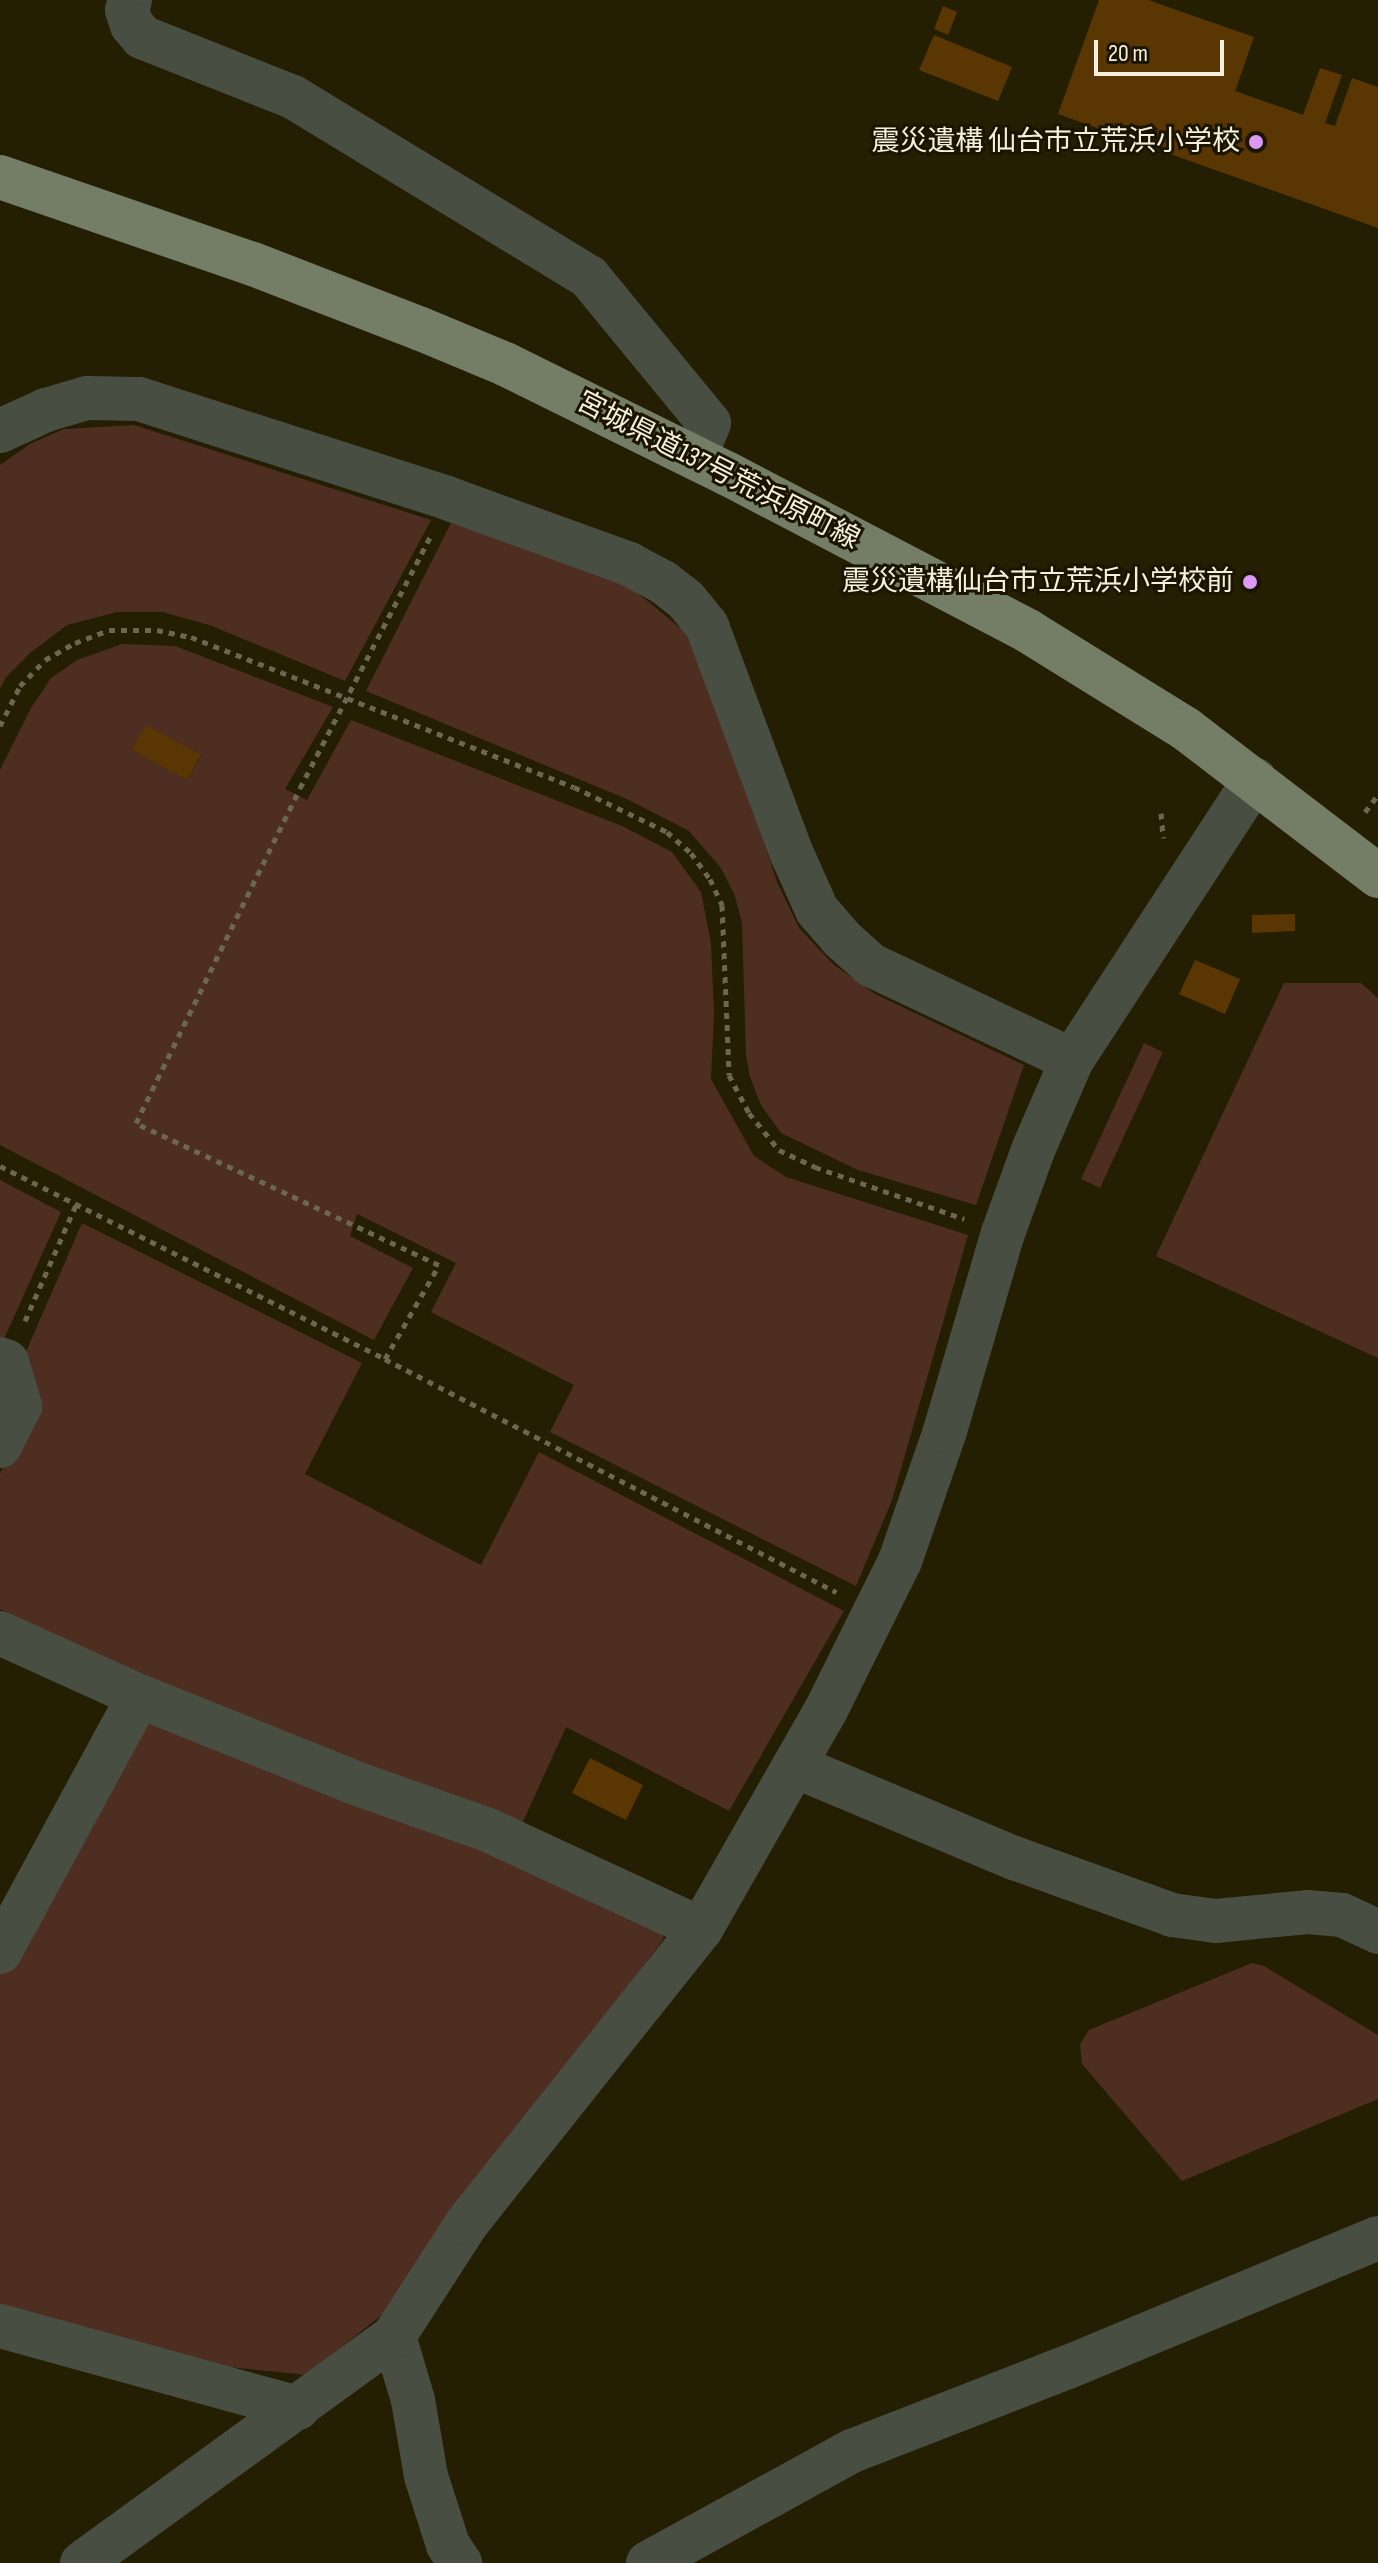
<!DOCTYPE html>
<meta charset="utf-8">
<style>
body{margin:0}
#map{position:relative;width:1378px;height:2563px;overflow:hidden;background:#241e03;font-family:"Sofia Sans Condensed","Noto Sans JP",sans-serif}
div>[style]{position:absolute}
.green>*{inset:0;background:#4f2e22}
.building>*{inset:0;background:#5a3602}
.path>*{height:5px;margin-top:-2.5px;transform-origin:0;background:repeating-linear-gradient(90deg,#6c6750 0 6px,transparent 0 12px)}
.minor>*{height:44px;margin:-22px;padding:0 22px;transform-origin:22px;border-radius:22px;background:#494e42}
.major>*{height:44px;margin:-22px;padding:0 22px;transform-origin:22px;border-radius:22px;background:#747d65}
.dots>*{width:22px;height:22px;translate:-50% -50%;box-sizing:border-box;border:4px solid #1b1500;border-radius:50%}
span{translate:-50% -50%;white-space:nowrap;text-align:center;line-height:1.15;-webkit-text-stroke:6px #1b1500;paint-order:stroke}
.poi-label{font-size:28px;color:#f4f0e0}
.right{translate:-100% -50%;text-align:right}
.street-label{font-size:28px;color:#f4f0e0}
.scale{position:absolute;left:1094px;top:40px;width:130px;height:36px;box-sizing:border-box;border:4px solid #f4f0e0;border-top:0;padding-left:10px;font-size:24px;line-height:28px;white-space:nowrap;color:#f4f0e0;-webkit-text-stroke:6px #1b1500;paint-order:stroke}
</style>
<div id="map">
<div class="green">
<i style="clip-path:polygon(134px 425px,431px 520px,345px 681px,212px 626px,163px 612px,117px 612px,67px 625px,30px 653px,6px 677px,0 689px,0 465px,30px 444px,64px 429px)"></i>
<i style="clip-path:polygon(451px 523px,622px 580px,685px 632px,725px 722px,777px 882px,799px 928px,834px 965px,875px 994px,1024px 1065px,976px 1205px,858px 1170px,781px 1133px,761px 1105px,750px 1077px,746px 1055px,742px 923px,735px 896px,721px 868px,689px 831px,629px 800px,366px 691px)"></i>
<i style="clip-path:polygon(evenodd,122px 644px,175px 646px,333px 707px,285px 789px,307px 800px,351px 720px,622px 826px,672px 852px,701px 892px,711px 943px,714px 1014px,711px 1079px,754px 1156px,786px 1177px,968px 1235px,892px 1500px,856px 1586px,550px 1432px,574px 1385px,431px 1312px,456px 1263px,357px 1214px,350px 1236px,413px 1268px,374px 1340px,0 1145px,0 770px,31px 708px,51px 678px,77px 660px,122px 644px,133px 750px,201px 756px,187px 780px,133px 750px)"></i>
<i style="clip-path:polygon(1284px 983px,1361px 983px,1378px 998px,1378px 1358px,1156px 1256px)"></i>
<i style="clip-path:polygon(1144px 1043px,1163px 1052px,1100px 1188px,1081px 1179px)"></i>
<i style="clip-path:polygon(0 1180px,61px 1212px,0 1348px)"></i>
<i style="clip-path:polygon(82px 1223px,362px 1363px,305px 1474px,481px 1565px,539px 1452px,844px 1611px,729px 1811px,566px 1727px,521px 1826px,149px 1678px,0 1609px,0 1473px,37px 1402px,22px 1361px)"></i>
<i style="clip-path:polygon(157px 1716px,653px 1920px,664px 1938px,394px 2305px,307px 2375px,210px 2365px,0 2311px,0 1973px,132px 1726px)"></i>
<i style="clip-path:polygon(1252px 1963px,1264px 1966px,1378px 2035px,1378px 2099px,1182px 2181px,1082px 2064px,1080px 2044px,1089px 2030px)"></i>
</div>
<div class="building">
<i style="clip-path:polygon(1099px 0,1148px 0,1254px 37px,1235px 91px,1303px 115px,1320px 68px,1342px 75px,1325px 123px,1335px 126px,1352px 78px,1378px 87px,1378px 228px,1058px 114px)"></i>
<i style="clip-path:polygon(943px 6px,957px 12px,948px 35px,934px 29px)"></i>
<i style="clip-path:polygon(934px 35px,1012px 67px,998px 101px,919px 70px)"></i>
<i style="clip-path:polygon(146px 725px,201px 755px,187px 780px,132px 750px)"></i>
<i style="clip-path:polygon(1295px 914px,1295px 931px,1252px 933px,1252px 915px)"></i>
<i style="clip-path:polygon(1195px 960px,1240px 979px,1225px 1014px,1179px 994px)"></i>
<i style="clip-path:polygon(590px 1758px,643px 1785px,626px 1820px,572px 1793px)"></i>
</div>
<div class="path">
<i style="left:0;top:726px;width:45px;rotate:-63.4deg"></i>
<i style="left:20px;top:686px;width:36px;rotate:-46deg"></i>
<i style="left:45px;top:660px;width:34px;rotate:-30deg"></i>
<i style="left:75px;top:643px;width:36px;rotate:-21deg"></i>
<i style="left:109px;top:630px;width:48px"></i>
<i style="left:157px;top:630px;width:35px;rotate:12deg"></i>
<i style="left:191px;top:637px;width:411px;rotate:21.4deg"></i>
<i style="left:574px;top:787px;width:103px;rotate:25.8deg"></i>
<i style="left:667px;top:832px;width:32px;rotate:41deg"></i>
<i style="left:691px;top:853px;width:32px;rotate:54deg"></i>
<i style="left:710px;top:879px;width:29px;rotate:65deg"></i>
<i style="left:722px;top:905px;width:170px;rotate:87.6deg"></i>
<i style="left:729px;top:1075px;width:43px;rotate:62.2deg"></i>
<i style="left:749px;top:1113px;width:48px;rotate:51deg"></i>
<i style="left:779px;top:1150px;width:40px;rotate:25deg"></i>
<i style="left:815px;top:1167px;width:158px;rotate:19.2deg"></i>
<i style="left:1365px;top:812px;width:21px;rotate:-53deg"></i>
<i style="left:1161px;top:813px;width:25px;rotate:85deg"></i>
<i style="left:0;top:1166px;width:431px;rotate:26.6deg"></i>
<i style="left:385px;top:1359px;width:508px;rotate:27.32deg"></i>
<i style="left:25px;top:1321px;width:127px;rotate:-66.3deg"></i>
<i style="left:385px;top:1359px;width:108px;rotate:-60.1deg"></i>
<i style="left:439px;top:1265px;width:335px;rotate:-154.9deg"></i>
<i style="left:136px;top:1123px;width:373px;rotate:-63.9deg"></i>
<i style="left:300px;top:788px;width:283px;rotate:-62.6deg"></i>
</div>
<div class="minor">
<i style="left:130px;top:0;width:10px;rotate:107deg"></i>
<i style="left:127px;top:10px;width:16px;rotate:72deg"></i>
<i style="left:132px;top:25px;width:16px;rotate:50deg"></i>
<i style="left:142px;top:37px;width:162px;rotate:21.7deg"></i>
<i style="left:293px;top:97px;width:346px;rotate:31.3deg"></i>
<i style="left:589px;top:277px;width:189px;rotate:50.6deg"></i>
<i style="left:709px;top:423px;width:37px;rotate:112deg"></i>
<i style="left:0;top:431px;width:51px;rotate:-24.5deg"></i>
<i style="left:46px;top:410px;width:43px;rotate:-16.3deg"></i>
<i style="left:87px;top:398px;width:52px;rotate:1.1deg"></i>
<i style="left:139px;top:399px;width:324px;rotate:17.8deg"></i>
<i style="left:447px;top:498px;width:194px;rotate:19.9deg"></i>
<i style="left:629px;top:564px;width:38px;rotate:28deg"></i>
<i style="left:663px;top:582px;width:29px;rotate:38deg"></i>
<i style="left:686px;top:600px;width:33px;rotate:51deg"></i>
<i style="left:707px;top:626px;width:243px;rotate:69.6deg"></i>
<i style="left:792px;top:854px;width:61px;rotate:65.9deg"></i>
<i style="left:817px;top:910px;width:37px;rotate:49deg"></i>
<i style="left:841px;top:938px;width:40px;rotate:42deg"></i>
<i style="left:871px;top:965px;width:222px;rotate:25.3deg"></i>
<i style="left:0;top:1359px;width:8px;rotate:23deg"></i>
<i style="left:7px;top:1362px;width:46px;rotate:73.5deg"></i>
<i style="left:20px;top:1406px;width:45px;rotate:116.6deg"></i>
<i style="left:0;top:1633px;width:153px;rotate:24.4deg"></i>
<i style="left:139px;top:1696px;width:236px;rotate:21.9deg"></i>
<i style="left:358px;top:1784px;width:138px;rotate:19.5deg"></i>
<i style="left:488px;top:1830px;width:235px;rotate:24.9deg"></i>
<i style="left:795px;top:1766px;width:238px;rotate:22.8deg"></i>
<i style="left:1014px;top:1858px;width:168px;rotate:19.8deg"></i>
<i style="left:1172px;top:1915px;width:44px;rotate:7.8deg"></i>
<i style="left:1216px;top:1921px;width:92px;rotate:-5.6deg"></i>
<i style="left:1308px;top:1912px;width:34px;rotate:5deg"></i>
<i style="left:1342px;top:1915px;width:40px;rotate:25deg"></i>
<i style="left:0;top:1952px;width:291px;rotate:-61.5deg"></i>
<i style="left:0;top:2326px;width:309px;rotate:15.4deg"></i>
<i style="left:394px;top:2336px;width:67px;rotate:73.5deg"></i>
<i style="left:413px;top:2400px;width:77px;rotate:80.3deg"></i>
<i style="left:426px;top:2476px;width:72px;rotate:72.3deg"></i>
<i style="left:448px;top:2545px;width:22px;rotate:56deg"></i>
<i style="left:82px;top:2563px;width:386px;rotate:-36deg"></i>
<i style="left:394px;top:2336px;width:135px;rotate:-57.1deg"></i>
<i style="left:467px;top:2223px;width:376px;rotate:-51.5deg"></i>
<i style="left:701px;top:1929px;width:252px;rotate:-60.3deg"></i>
<i style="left:826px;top:1710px;width:166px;rotate:-63.6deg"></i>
<i style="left:900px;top:1561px;width:138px;rotate:-70.9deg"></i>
<i style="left:945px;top:1431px;width:206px;rotate:-73.7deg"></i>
<i style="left:1003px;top:1233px;width:88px;rotate:-70.1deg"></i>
<i style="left:1033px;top:1150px;width:98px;rotate:-66.6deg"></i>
<i style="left:1072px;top:1060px;width:335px;rotate:-56.9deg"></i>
<i style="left:648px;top:2563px;width:233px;rotate:-28.8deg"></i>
<i style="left:852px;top:2451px;width:232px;rotate:-21.3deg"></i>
<i style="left:1068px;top:2367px;width:336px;rotate:-22.6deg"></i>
</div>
<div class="major">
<i style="left:0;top:177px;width:268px;rotate:19deg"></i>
<i style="left:253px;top:264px;width:180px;rotate:21.2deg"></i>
<i style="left:421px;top:329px;width:91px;rotate:22.6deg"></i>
<i style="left:505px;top:364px;width:249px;rotate:26.3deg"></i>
<i style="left:728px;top:474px;width:339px;rotate:27.6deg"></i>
<i style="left:1028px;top:631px;width:186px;rotate:31.8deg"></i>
<i style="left:1186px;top:729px;width:242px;rotate:37.4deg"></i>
</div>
<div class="dots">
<i style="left:1256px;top:142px;background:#db99f5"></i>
<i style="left:1250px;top:582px;background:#db99f5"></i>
</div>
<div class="poi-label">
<span class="right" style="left:1240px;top:142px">震災遺構 仙台市立荒浜小学校</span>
<span class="right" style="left:1234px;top:582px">震災遺構仙台市立荒浜小学校前</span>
</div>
<div class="street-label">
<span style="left:718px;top:471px;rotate:27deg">宮城県道137号荒浜原町線</span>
</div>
<div class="scale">20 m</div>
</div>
